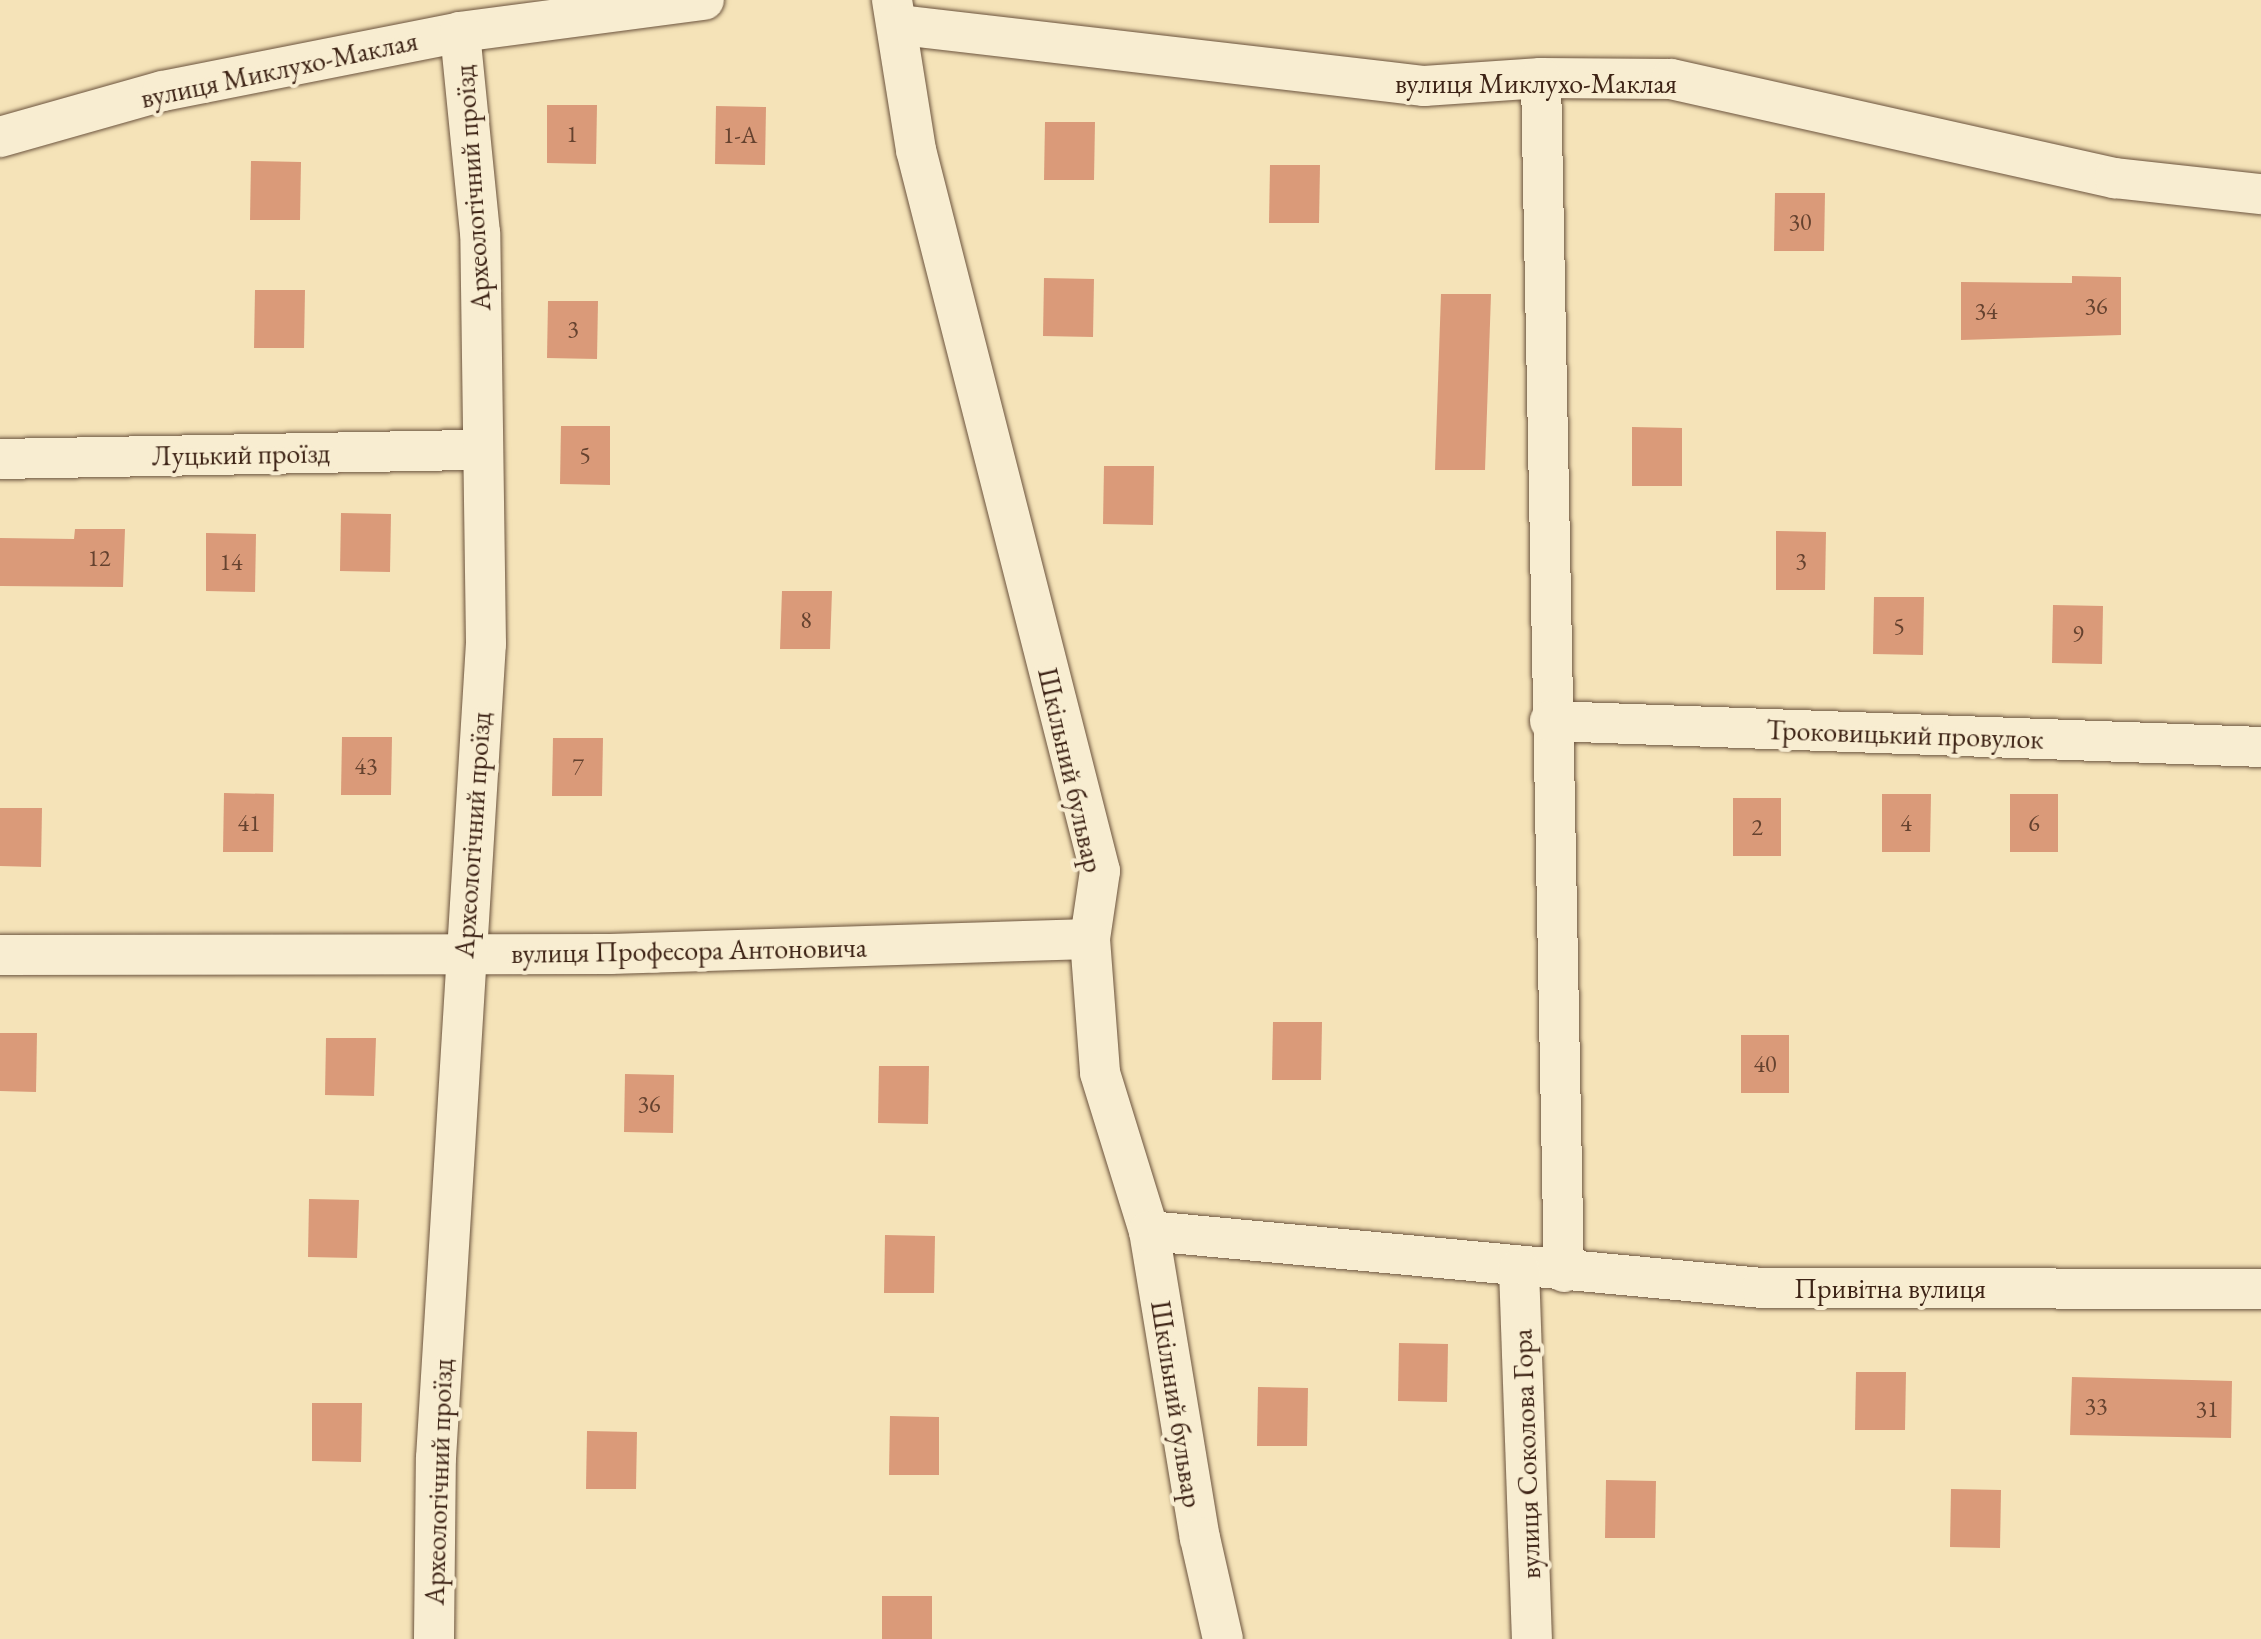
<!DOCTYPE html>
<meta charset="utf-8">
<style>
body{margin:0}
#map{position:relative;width:2261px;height:1639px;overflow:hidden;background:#f5e3b8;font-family:"EB Garamond",serif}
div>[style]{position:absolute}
.building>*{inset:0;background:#da9a79}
.roads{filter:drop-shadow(0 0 2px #6c543e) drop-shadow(0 0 2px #6c543e)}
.minor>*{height:40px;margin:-20px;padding:0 20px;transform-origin:20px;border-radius:20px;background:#f8edd1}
span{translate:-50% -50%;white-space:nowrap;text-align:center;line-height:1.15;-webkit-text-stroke:8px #f8edd1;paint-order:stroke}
.number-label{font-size:24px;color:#65422f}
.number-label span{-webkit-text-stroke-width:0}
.street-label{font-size:28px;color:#3e2416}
</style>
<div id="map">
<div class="building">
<i style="clip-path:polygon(547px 105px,597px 105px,596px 164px,547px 163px)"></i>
<i style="clip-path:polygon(716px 106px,766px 107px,765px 165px,715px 164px)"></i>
<i style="clip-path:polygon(1045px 122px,1095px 122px,1094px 180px,1044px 180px)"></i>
<i style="clip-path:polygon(251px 161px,301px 162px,300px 220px,250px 220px)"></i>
<i style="clip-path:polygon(1270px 165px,1320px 165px,1319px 223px,1269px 223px)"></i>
<i style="clip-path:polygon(1775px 193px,1825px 193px,1824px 251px,1774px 251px)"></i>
<i style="clip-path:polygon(2072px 276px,2121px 277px,2121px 335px,1961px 340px,1961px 282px,2072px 283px)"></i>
<i style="clip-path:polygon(1044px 278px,1094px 279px,1093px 337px,1043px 336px)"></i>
<i style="clip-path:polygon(255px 290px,305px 290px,304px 348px,254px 348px)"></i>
<i style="clip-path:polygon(1441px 294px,1491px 294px,1485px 470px,1435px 470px)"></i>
<i style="clip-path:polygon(548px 301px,598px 301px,597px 359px,547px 358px)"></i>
<i style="clip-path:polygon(561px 426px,610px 426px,610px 485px,560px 484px)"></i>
<i style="clip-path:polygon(1632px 427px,1682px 428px,1682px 486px,1632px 486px)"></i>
<i style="clip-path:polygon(1104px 466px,1154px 466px,1153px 525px,1103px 524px)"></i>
<i style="clip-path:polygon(341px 513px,391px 514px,390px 572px,340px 571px)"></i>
<i style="clip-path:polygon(75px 529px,125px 529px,123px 587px,0 586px,0 538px,74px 539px)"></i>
<i style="clip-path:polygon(1776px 531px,1826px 532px,1825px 590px,1776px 590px)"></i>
<i style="clip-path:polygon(206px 533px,256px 534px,255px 592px,206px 591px)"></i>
<i style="clip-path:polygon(782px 591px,832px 591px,830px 649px,780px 649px)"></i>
<i style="clip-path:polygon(1874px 597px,1924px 597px,1923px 655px,1873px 654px)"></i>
<i style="clip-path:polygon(2053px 605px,2103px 606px,2102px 664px,2052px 663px)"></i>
<i style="clip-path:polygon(342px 737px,392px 737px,391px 795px,341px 795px)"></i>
<i style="clip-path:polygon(553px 738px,603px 738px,602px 796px,552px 796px)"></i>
<i style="clip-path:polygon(224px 793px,274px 794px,273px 852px,223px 852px)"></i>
<i style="clip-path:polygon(1882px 794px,1931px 794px,1930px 852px,1882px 852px)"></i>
<i style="clip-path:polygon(2010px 794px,2058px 794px,2058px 852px,2010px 852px)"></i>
<i style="clip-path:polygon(1733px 798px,1781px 798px,1781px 856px,1733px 856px)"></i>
<i style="clip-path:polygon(0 808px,42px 808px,41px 867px,0 866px)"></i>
<i style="clip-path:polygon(1273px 1022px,1322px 1022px,1321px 1080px,1272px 1080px)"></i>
<i style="clip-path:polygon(0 1033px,37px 1033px,36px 1092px,0 1091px)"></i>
<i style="clip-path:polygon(1741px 1035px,1789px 1035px,1789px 1093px,1741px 1093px)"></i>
<i style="clip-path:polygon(326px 1038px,376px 1038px,374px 1096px,325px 1095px)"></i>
<i style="clip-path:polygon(879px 1066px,929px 1066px,928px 1124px,878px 1123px)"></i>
<i style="clip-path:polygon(625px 1074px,674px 1075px,673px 1133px,624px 1132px)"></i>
<i style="clip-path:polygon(309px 1199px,359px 1200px,357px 1258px,308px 1257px)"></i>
<i style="clip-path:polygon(885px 1235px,935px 1236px,934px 1293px,884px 1293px)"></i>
<i style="clip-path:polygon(1399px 1343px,1448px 1344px,1447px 1402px,1398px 1401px)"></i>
<i style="clip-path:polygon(1856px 1372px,1906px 1372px,1905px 1430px,1855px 1430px)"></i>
<i style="clip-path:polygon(2072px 1377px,2232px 1381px,2231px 1438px,2070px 1435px)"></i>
<i style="clip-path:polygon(1258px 1387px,1308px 1388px,1307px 1446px,1257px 1446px)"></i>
<i style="clip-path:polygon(312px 1403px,362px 1403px,361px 1462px,312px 1461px)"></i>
<i style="clip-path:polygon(890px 1416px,939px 1417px,939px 1475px,889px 1475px)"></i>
<i style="clip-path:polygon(587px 1431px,637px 1432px,636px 1489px,586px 1489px)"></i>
<i style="clip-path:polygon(1606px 1480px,1656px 1481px,1655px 1538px,1605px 1538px)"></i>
<i style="clip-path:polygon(1951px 1489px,2001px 1490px,2000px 1548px,1950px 1547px)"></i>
<i style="clip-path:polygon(882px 1596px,932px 1596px,932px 1639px,882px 1639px)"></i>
</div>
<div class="roads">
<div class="minor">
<i style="left:892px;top:0;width:152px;rotate:80.9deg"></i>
<i style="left:916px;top:150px;width:744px;rotate:75.68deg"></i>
<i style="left:1100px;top:871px;width:69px;rotate:98.4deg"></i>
<i style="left:1090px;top:939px;width:134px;rotate:85.7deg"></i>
<i style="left:1100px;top:1073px;width:165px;rotate:72.8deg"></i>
<i style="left:1149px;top:1231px;width:311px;rotate:80.6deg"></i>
<i style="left:1200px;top:1538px;width:104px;rotate:77.2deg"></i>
<i style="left:900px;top:25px;width:528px;rotate:6.64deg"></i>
<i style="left:1424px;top:86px;width:117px;rotate:-3.9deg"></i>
<i style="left:1541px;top:78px;width:130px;rotate:0.4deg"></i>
<i style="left:1671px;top:79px;width:455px;rotate:12.6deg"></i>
<i style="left:2115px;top:178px;width:147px;rotate:6.3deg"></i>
<i style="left:1541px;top:78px;width:1194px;rotate:88.9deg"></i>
<i style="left:0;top:137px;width:169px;rotate:-15.8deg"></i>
<i style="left:163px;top:91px;width:303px;rotate:-11.2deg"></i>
<i style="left:460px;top:32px;width:246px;rotate:-7.5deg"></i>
<i style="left:0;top:459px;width:483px;rotate:-1.1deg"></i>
<i style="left:1550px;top:721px;width:711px;rotate:2.09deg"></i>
<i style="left:0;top:955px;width:610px;rotate:-0.09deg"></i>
<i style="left:610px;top:954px;width:480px;rotate:-1.8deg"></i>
<i style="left:1149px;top:1231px;width:616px;rotate:5.31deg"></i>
<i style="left:1762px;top:1288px;width:499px;rotate:0.1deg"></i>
<i style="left:1519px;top:1269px;width:370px;rotate:88deg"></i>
<i style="left:434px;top:1639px;width:181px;rotate:-89.4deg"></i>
<i style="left:436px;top:1458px;width:816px;rotate:-86.49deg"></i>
<i style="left:486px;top:644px;width:411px;rotate:-90.8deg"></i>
<i style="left:480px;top:233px;width:202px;rotate:-95.7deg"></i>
</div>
</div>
<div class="number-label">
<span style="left:572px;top:134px">1</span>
<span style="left:740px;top:135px">1-А</span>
<span style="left:1800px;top:222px">30</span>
<span style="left:2096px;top:306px">36</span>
<span style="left:1986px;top:311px">34</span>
<span style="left:573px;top:329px">3</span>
<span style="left:585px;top:455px">5</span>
<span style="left:99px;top:558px">12</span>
<span style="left:1801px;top:561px">3</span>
<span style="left:231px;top:562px">14</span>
<span style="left:806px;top:620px">8</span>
<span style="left:1899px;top:626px">5</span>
<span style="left:2078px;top:634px">9</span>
<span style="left:366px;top:766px">43</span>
<span style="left:578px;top:767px">7</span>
<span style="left:249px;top:823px">41</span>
<span style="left:1906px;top:823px">4</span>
<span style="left:2034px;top:823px">6</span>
<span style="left:1757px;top:827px">2</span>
<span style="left:1765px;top:1064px">40</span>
<span style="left:649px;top:1104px">36</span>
<span style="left:2096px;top:1406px">33</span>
<span style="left:2207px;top:1409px">31</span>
</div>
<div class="street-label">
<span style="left:279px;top:69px;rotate:-12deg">вулиця Миклухо-Маклая</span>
<span style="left:1536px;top:83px">вулиця Миклухо-Маклая</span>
<span style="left:472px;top:188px;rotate:-94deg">Археологічний проїзд</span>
<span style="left:241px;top:454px;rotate:-1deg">Луцький проїзд</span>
<span style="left:1905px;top:734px;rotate:2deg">Троковицький провулок</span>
<span style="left:1071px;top:770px;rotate:77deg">Шкільний бульвар</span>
<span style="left:472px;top:835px;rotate:-86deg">Археологічний проїзд</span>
<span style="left:689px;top:950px;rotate:-1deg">вулиця Професора Антоновича</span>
<span style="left:1890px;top:1288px">Привітна вулиця</span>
<span style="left:1177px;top:1404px;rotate:81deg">Шкільний бульвар</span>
<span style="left:1526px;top:1454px;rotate:-92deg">вулиця Соколова Гора</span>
<span style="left:438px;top:1482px;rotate:-88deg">Археологічний проїзд</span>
</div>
</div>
